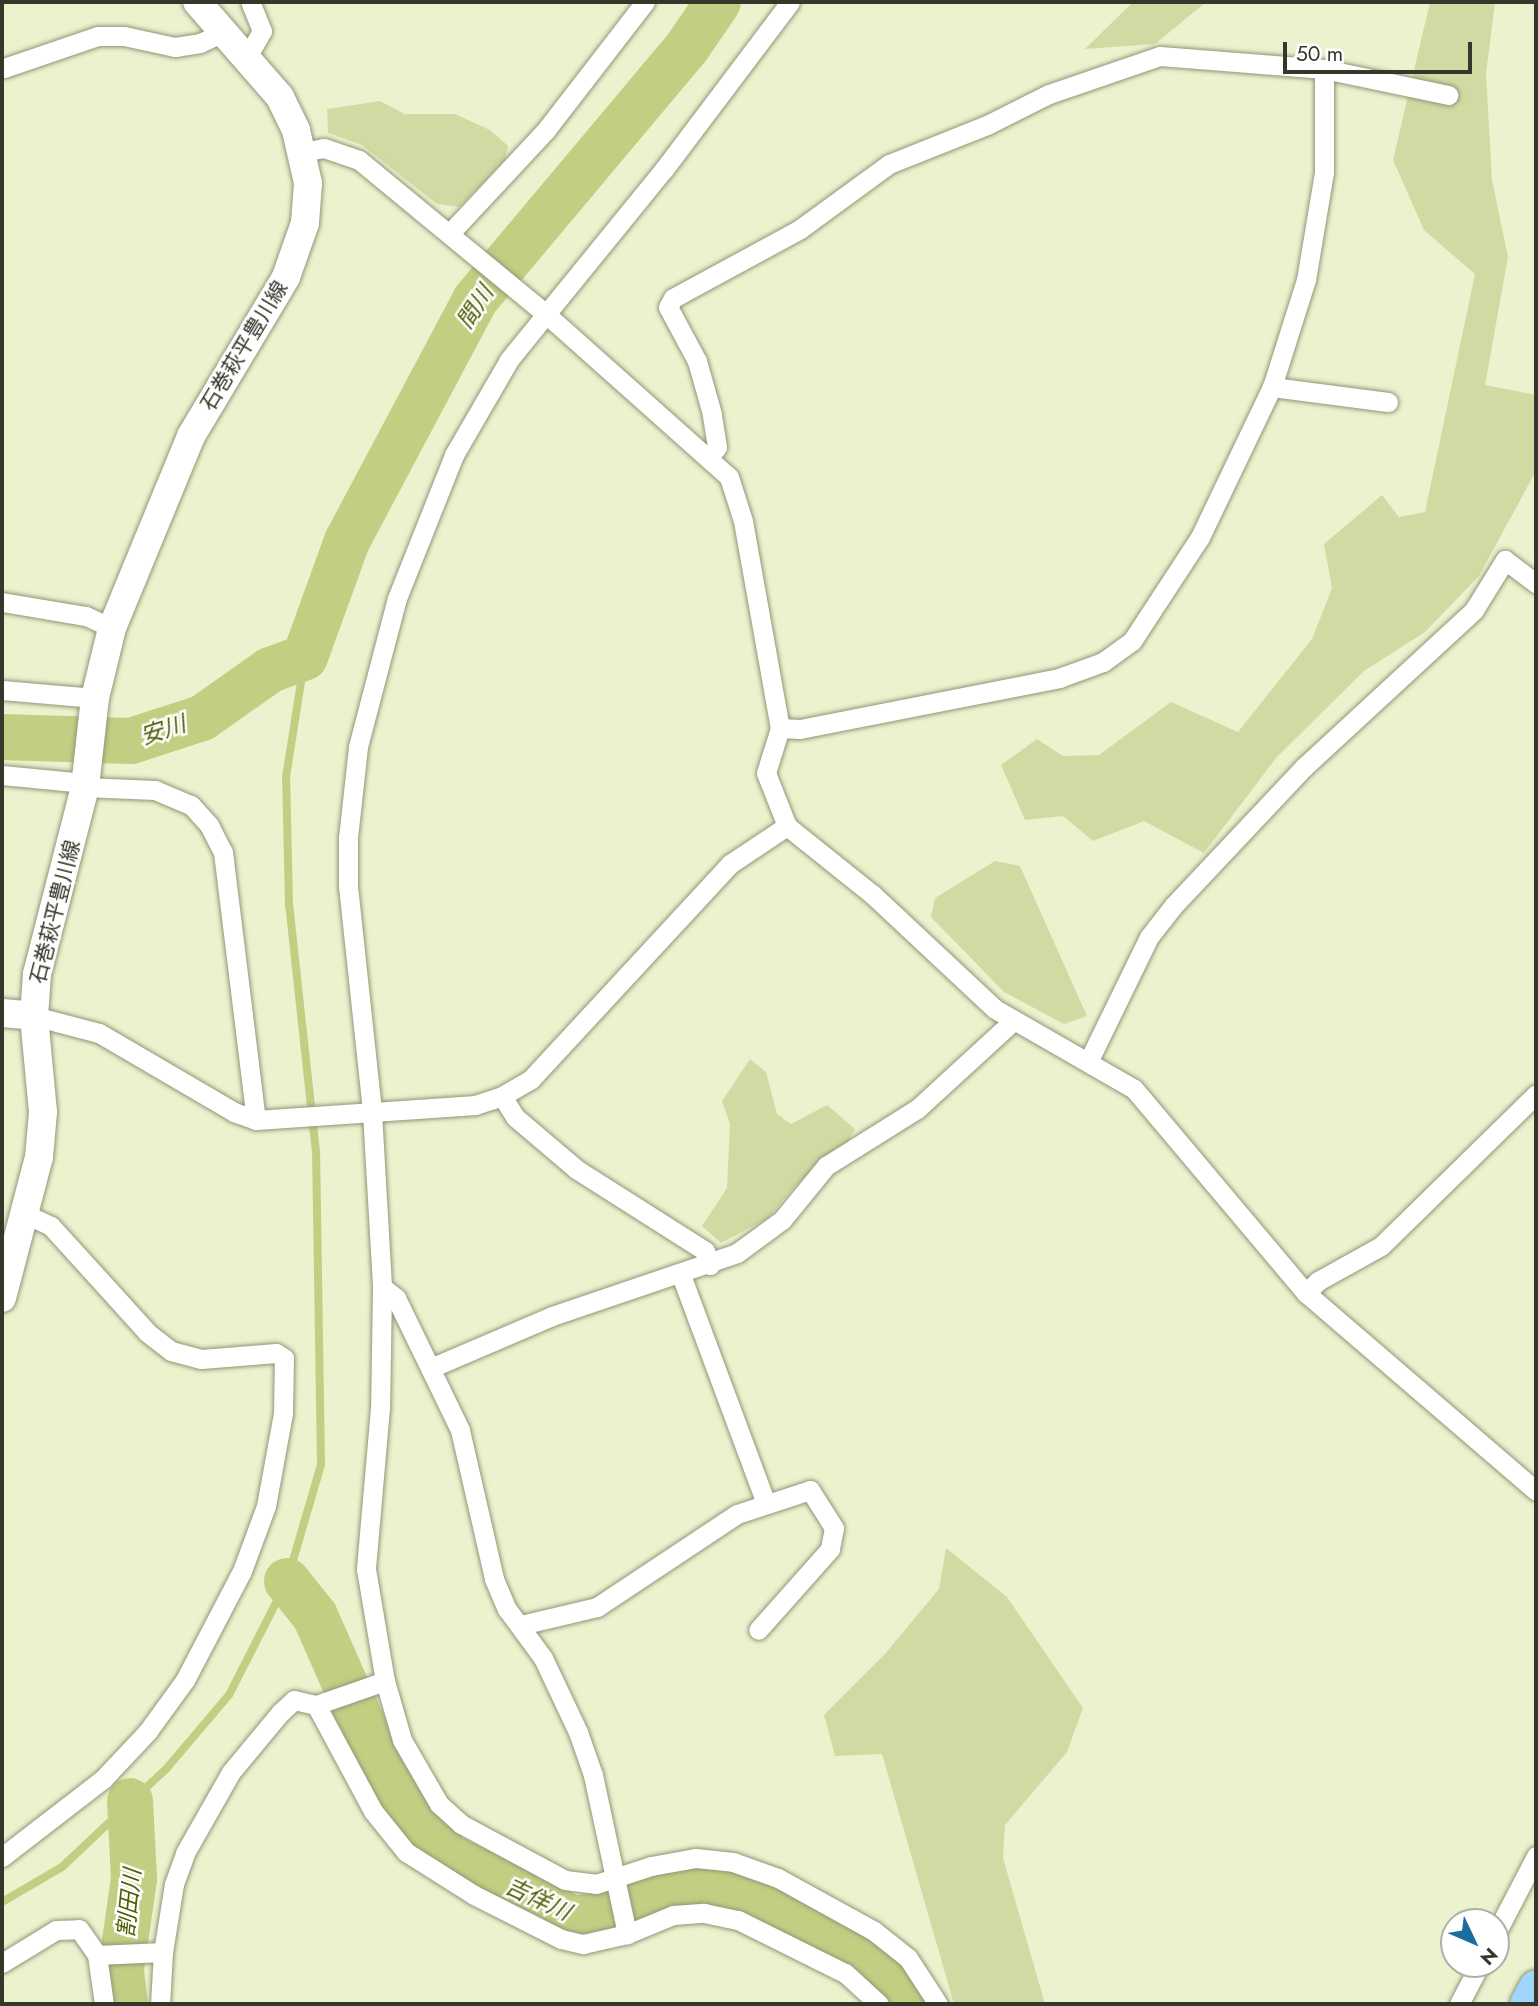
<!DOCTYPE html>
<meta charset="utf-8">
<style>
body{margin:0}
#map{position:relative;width:1538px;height:2006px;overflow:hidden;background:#ebf2ce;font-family:Jost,"Noto Sans JP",sans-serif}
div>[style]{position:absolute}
.green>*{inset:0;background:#d0dba3}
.stream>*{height:8px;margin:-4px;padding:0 4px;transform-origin:4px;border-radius:4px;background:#c1cf83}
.river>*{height:46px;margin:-23px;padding:0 23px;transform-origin:23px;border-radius:23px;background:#c1cf83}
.roads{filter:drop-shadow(0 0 2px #909776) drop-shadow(0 0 2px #909776)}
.street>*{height:19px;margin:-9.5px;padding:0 9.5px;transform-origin:9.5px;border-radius:9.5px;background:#fff}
.secondary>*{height:28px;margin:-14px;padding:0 14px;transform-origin:14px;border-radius:14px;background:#fff}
.highway>*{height:35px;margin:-17.5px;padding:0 17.5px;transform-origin:17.5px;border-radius:17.5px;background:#a0d5fc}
span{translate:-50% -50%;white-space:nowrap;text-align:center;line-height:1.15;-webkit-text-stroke:5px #fff;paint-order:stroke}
.street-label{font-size:21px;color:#343729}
.water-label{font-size:23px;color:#525c00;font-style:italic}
.frame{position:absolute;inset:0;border:4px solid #343729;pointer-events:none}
.north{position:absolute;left:1440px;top:1908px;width:70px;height:70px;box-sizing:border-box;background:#fff;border:2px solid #aeafa9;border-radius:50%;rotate:134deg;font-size:19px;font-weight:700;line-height:28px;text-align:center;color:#343729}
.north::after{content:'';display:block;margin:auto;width:24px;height:32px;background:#196e9f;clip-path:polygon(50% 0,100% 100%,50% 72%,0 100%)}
.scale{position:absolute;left:1283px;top:42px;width:189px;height:32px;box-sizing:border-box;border:4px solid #343729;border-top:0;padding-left:9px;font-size:21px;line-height:24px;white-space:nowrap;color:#343729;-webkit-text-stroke:5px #fff;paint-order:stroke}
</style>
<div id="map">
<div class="green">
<i style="clip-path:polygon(1133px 2px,1206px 2px,1155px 44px,1085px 49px)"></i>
<i style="clip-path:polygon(1430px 2px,1495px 2px,1486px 74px,1492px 180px,1508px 257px,1485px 385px,1536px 395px,1536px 471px,1479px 576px,1425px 632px,1364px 671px,1276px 758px,1204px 853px,1144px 821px,1093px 841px,1063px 816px,1025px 820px,1001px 765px,1037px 739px,1063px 756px,1099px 755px,1171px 702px,1238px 732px,1312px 639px,1332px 588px,1324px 544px,1382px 495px,1399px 517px,1425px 512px,1475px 274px,1424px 230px,1393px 160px)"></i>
<i style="clip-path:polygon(380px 101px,405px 114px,455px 114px,490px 130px,508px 146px,505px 160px,459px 207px,437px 204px,362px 145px,328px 133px,327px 109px)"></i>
<i style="clip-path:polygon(995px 861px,1020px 866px,1087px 1016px,1064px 1024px,1004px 992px,931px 917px,935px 898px)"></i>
<i style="clip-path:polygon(750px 1059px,766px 1072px,777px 1114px,791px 1124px,827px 1105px,855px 1129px,848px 1142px,795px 1186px,768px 1218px,721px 1243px,702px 1226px,727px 1188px,730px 1124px,722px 1101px)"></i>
<i style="clip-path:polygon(946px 1548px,1007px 1597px,1083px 1708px,1067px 1752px,1005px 1825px,1003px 1858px,1045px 2004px,954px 2004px,882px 1754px,835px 1756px,824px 1715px,884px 1655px,939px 1589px)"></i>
</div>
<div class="stream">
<i style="left:2px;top:1902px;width:69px;rotate:-30.3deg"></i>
<i style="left:62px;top:1867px;width:144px;rotate:-43.3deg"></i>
<i style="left:167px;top:1768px;width:96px;rotate:-49.7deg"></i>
<i style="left:229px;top:1695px;width:128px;rotate:-63deg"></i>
<i style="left:287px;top:1581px;width:121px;rotate:-73.7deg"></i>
<i style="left:321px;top:1465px;width:313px;rotate:-90.9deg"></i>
<i style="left:316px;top:1152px;width:248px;rotate:-96.2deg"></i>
<i style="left:289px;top:905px;width:128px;rotate:-91.3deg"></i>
<i style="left:286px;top:777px;width:121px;rotate:-81deg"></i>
</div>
<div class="river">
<i style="left:2px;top:737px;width:129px;rotate:1.8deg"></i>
<i style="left:131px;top:741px;width:75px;rotate:-17.9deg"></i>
<i style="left:202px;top:718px;width:83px;rotate:-35.2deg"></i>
<i style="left:270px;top:670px;width:37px;rotate:-20deg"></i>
<i style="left:305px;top:657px;width:123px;rotate:-70.1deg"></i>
<i style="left:347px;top:541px;width:273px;rotate:-62deg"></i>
<i style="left:475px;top:300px;width:331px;rotate:-50deg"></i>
<i style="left:688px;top:46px;width:53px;rotate:-55.7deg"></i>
<i style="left:287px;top:1581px;width:45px;rotate:51.3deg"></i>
<i style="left:315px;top:1616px;width:131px;rotate:66.2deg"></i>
<i style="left:368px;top:1736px;width:90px;rotate:61.4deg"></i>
<i style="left:411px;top:1815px;width:55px;rotate:47.9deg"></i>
<i style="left:448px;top:1856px;width:141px;rotate:26.6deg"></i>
<i style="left:574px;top:1919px;width:32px;rotate:-9deg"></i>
<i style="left:606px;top:1914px;width:83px;rotate:-17.6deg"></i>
<i style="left:685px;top:1889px;width:36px;rotate:-6deg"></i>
<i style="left:721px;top:1885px;width:41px;rotate:19.7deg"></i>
<i style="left:760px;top:1899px;width:89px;rotate:27.4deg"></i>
<i style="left:839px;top:1940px;width:60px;rotate:32.1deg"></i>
<i style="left:890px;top:1972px;width:38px;rotate:57deg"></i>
<i style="left:125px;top:2004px;width:35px;rotate:-97deg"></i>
<i style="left:121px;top:1969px;width:91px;rotate:-81.8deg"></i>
<i style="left:134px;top:1879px;width:78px;rotate:-92.9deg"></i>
</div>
<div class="roads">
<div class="street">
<i style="left:790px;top:2px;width:209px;rotate:127deg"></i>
<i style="left:664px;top:169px;width:246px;rotate:129.1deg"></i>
<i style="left:509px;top:360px;width:110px;rotate:120.1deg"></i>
<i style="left:454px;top:455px;width:154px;rotate:111.7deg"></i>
<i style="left:397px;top:598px;width:154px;rotate:104.7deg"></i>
<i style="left:358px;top:747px;width:91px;rotate:96.3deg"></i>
<i style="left:348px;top:837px;width:49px;rotate:90deg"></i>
<i style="left:348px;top:886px;width:227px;rotate:83.9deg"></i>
<i style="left:372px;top:1112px;width:175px;rotate:86.7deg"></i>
<i style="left:382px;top:1287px;width:121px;rotate:90.9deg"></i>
<i style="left:380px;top:1408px;width:162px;rotate:95deg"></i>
<i style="left:366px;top:1569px;width:114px;rotate:80.4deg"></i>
<i style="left:385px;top:1681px;width:61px;rotate:73.9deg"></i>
<i style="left:402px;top:1740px;width:74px;rotate:60deg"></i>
<i style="left:439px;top:1804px;width:30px;rotate:42deg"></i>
<i style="left:461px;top:1824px;width:118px;rotate:28.3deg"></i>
<i style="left:565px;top:1880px;width:31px;rotate:7deg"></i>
<i style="left:596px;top:1884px;width:58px;rotate:-18.1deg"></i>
<i style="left:651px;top:1866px;width:46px;rotate:-10.1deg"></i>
<i style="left:696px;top:1858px;width:37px;rotate:6deg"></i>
<i style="left:733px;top:1862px;width:48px;rotate:19.6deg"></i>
<i style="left:778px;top:1878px;width:110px;rotate:28.9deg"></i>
<i style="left:874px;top:1931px;width:43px;rotate:38.5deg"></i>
<i style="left:908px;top:1958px;width:55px;rotate:56.9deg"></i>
<i style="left:247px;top:57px;width:30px;rotate:-60deg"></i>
<i style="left:262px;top:31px;width:31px;rotate:-112deg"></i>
<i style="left:4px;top:68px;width:99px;rotate:-18.8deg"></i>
<i style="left:98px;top:36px;width:26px"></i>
<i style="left:124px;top:36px;width:52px;rotate:12.2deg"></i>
<i style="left:175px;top:47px;width:25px;rotate:-9deg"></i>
<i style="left:200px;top:43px;width:26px;rotate:-25deg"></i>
<i style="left:303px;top:152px;width:21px;rotate:-11deg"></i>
<i style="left:324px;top:148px;width:37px;rotate:19deg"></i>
<i style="left:359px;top:160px;width:242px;rotate:39.5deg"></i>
<i style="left:546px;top:314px;width:245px;rotate:41.7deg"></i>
<i style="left:729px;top:477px;width:46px;rotate:72.3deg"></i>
<i style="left:743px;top:521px;width:210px;rotate:79.9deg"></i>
<i style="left:780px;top:728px;width:47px;rotate:107.3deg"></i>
<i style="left:766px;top:773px;width:57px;rotate:68.4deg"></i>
<i style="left:787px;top:826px;width:109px;rotate:38.7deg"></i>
<i style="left:872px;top:894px;width:168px;rotate:43.1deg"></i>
<i style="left:995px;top:1009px;width:160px;rotate:29.9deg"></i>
<i style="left:1134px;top:1089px;width:267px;rotate:49.9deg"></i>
<i style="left:1306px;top:1293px;width:303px;rotate:40.7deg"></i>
<i style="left:451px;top:232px;width:139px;rotate:-47deg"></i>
<i style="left:546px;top:130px;width:162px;rotate:-52.3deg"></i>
<i style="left:1272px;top:387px;width:112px;rotate:-72.4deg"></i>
<i style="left:1306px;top:280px;width:109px;rotate:-80.5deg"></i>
<i style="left:1324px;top:172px;width:103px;rotate:-90deg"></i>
<i style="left:710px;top:456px;width:11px;rotate:-52deg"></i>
<i style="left:717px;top:447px;width:33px;rotate:-99deg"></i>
<i style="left:712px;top:414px;width:55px;rotate:-105.8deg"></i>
<i style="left:697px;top:361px;width:61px;rotate:-118.2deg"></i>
<i style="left:668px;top:307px;width:10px;rotate:-61deg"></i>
<i style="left:673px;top:298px;width:145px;rotate:-28.5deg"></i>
<i style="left:800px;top:229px;width:110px;rotate:-36.1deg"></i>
<i style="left:889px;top:164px;width:105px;rotate:-21.7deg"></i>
<i style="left:987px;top:125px;width:69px;rotate:-26.6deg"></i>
<i style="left:1049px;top:94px;width:117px;rotate:-18.9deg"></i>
<i style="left:1160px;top:56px;width:165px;rotate:4.5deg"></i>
<i style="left:1324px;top:69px;width:127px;rotate:11.8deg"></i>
<i style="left:2px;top:602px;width:85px;rotate:9.5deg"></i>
<i style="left:86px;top:616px;width:29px;rotate:25deg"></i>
<i style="left:2px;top:690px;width:93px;rotate:4.9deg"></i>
<i style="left:780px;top:728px;width:20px;rotate:3deg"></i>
<i style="left:800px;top:729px;width:264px;rotate:-11.1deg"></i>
<i style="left:1059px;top:678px;width:47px;rotate:-20deg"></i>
<i style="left:1103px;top:662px;width:36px;rotate:-36deg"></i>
<i style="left:1132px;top:641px;width:124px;rotate:-56.8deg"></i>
<i style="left:1200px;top:537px;width:166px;rotate:-64.4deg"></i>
<i style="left:1272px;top:387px;width:117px;rotate:7.4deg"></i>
<i style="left:2px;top:775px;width:83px;rotate:5.5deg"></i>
<i style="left:85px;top:787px;width:70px;rotate:2.5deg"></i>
<i style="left:155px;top:790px;width:39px;rotate:23deg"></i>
<i style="left:191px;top:805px;width:27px;rotate:48deg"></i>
<i style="left:209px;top:825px;width:30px;rotate:63deg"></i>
<i style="left:223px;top:852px;width:270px;rotate:83deg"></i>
<i style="left:34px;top:1016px;width:67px;rotate:14.7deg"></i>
<i style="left:99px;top:1033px;width:156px;rotate:30.3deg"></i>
<i style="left:234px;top:1112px;width:23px;rotate:20deg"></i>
<i style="left:256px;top:1120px;width:220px;rotate:-3.9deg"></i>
<i style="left:475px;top:1105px;width:28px;rotate:-18deg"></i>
<i style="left:502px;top:1096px;width:34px;rotate:-30deg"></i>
<i style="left:531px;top:1079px;width:293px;rotate:-47.2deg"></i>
<i style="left:730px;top:864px;width:69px;rotate:-33.7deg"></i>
<i style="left:1089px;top:1060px;width:137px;rotate:-64deg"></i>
<i style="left:1149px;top:937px;width:41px;rotate:-52deg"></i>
<i style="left:1174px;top:905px;width:190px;rotate:-46.7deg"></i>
<i style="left:1304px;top:767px;width:231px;rotate:-42.7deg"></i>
<i style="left:1474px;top:610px;width:59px;rotate:-58.2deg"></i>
<i style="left:1505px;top:560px;width:39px;rotate:37deg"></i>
<i style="left:502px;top:1096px;width:25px;rotate:58deg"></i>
<i style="left:515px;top:1117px;width:80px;rotate:40.4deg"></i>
<i style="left:576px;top:1169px;width:153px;rotate:32.4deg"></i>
<i style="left:705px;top:1251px;width:15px;rotate:70deg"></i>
<i style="left:681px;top:1275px;width:241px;rotate:69.6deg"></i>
<i style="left:382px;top:1287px;width:18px;rotate:38deg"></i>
<i style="left:396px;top:1298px;width:147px;rotate:64.1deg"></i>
<i style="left:460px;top:1430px;width:153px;rotate:77.1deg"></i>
<i style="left:494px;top:1579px;width:33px;rotate:67deg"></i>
<i style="left:507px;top:1609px;width:61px;rotate:53.7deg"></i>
<i style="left:543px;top:1658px;width:82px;rotate:64.7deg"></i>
<i style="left:578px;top:1732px;width:46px;rotate:70.8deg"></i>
<i style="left:593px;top:1775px;width:163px;rotate:77.9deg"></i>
<i style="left:1306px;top:1293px;width:17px;rotate:-45deg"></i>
<i style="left:1318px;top:1281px;width:72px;rotate:-29.1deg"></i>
<i style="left:1381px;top:1246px;width:217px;rotate:-44.4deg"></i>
<i style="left:433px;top:1367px;width:129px;rotate:-23.2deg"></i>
<i style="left:552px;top:1316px;width:195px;rotate:-18.8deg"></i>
<i style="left:737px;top:1253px;width:56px;rotate:-36.3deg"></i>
<i style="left:782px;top:1220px;width:70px;rotate:-50.8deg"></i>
<i style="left:826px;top:1166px;width:107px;rotate:-32.1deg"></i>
<i style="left:917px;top:1109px;width:130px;rotate:-42.5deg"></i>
<i style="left:521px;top:1625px;width:78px;rotate:-13.3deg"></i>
<i style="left:597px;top:1607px;width:168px;rotate:-33.6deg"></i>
<i style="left:737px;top:1514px;width:77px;rotate:-18.2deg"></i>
<i style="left:810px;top:1490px;width:45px;rotate:57.7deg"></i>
<i style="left:834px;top:1528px;width:21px;rotate:101deg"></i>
<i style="left:830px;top:1549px;width:108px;rotate:131.6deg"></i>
<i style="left:316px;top:1705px;width:120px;rotate:61.7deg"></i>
<i style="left:373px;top:1811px;width:53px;rotate:51.2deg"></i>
<i style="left:406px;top:1852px;width:80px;rotate:32.3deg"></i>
<i style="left:474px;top:1895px;width:97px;rotate:26.8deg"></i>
<i style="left:561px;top:1939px;width:23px;rotate:13deg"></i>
<i style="left:583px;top:1944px;width:45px;rotate:-12.8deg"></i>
<i style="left:627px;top:1934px;width:50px;rotate:-22.4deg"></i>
<i style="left:673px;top:1915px;width:31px;rotate:-4deg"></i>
<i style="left:704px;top:1913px;width:35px;rotate:12deg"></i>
<i style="left:738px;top:1920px;width:119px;rotate:26.4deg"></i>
<i style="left:845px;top:1973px;width:46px;rotate:42.4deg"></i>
<i style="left:2px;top:1857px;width:128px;rotate:-37.7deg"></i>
<i style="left:103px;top:1779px;width:66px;rotate:-46.8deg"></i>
<i style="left:148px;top:1731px;width:63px;rotate:-54deg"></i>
<i style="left:185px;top:1680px;width:123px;rotate:-62.4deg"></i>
<i style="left:242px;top:1571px;width:69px;rotate:-69.7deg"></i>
<i style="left:266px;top:1506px;width:95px;rotate:-79.6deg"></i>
<i style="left:283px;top:1413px;width:55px;rotate:-89deg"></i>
<i style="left:284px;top:1358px;width:9px;rotate:-148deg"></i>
<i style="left:276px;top:1353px;width:75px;rotate:175.4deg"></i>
<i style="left:201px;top:1359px;width:31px;rotate:-165deg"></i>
<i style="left:171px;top:1351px;width:31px;rotate:-142deg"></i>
<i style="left:147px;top:1332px;width:143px;rotate:-132.2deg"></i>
<i style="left:51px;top:1226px;width:29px;rotate:-155deg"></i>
<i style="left:1496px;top:1933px;width:87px;rotate:-62.5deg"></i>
<i style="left:97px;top:1955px;width:66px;rotate:-2.6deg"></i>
<i style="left:163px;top:1952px;width:69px;rotate:-80.8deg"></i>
<i style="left:174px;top:1884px;width:33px;rotate:-70deg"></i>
<i style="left:185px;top:1853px;width:93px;rotate:-60.4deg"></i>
<i style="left:231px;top:1772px;width:77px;rotate:-50.3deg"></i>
<i style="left:280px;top:1713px;width:19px;rotate:-43deg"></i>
<i style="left:294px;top:1700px;width:23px;rotate:13deg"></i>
<i style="left:316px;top:1705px;width:73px;rotate:-19.2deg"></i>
<i style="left:2px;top:1963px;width:63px;rotate:-31.4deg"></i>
<i style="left:56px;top:1930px;width:23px;rotate:-2deg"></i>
<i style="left:79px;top:1929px;width:32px;rotate:55deg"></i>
<i style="left:97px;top:1955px;width:49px;rotate:81.9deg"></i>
<i style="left:160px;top:2004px;width:52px;rotate:-86.7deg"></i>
<i style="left:1459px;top:2004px;width:45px;rotate:-62.3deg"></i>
</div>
<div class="secondary">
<i style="left:2px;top:1013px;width:32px;rotate:5deg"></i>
<i style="left:2px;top:1298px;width:146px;rotate:-75.3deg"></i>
<i style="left:39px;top:1157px;width:45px;rotate:-84.9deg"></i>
<i style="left:43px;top:1112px;width:96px;rotate:-95.4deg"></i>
<i style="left:34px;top:1016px;width:42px;rotate:-85.9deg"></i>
<i style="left:37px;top:974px;width:193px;rotate:-75.6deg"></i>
<i style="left:85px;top:787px;width:90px;rotate:-83.6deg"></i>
<i style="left:95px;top:698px;width:72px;rotate:-76.3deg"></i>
<i style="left:112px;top:628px;width:208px;rotate:-67.6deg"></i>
<i style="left:191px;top:436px;width:185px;rotate:-59.1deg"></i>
<i style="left:286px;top:277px;width:57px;rotate:-70.6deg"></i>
<i style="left:305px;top:223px;width:40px;rotate:-85.7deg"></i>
<i style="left:308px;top:183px;width:54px;rotate:-102.8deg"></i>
<i style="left:296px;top:130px;width:37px;rotate:-116deg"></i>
<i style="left:280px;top:97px;width:126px;rotate:-131.1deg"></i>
</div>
<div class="highway">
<i style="left:1527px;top:2004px;width:19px;rotate:-62deg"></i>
</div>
</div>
<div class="street-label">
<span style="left:244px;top:346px;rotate:-59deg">石巻萩平豊川線</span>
<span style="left:55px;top:912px;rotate:-76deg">石巻萩平豊川線</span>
</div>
<div class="water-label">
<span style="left:475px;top:307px;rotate:-57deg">間川</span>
<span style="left:163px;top:730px;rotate:-18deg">安川</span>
<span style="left:538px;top:1899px;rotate:25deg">吉佯川</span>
<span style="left:129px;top:1903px;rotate:-84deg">割田川</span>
</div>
<div class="frame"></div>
<div class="north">N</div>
<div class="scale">50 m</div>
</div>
